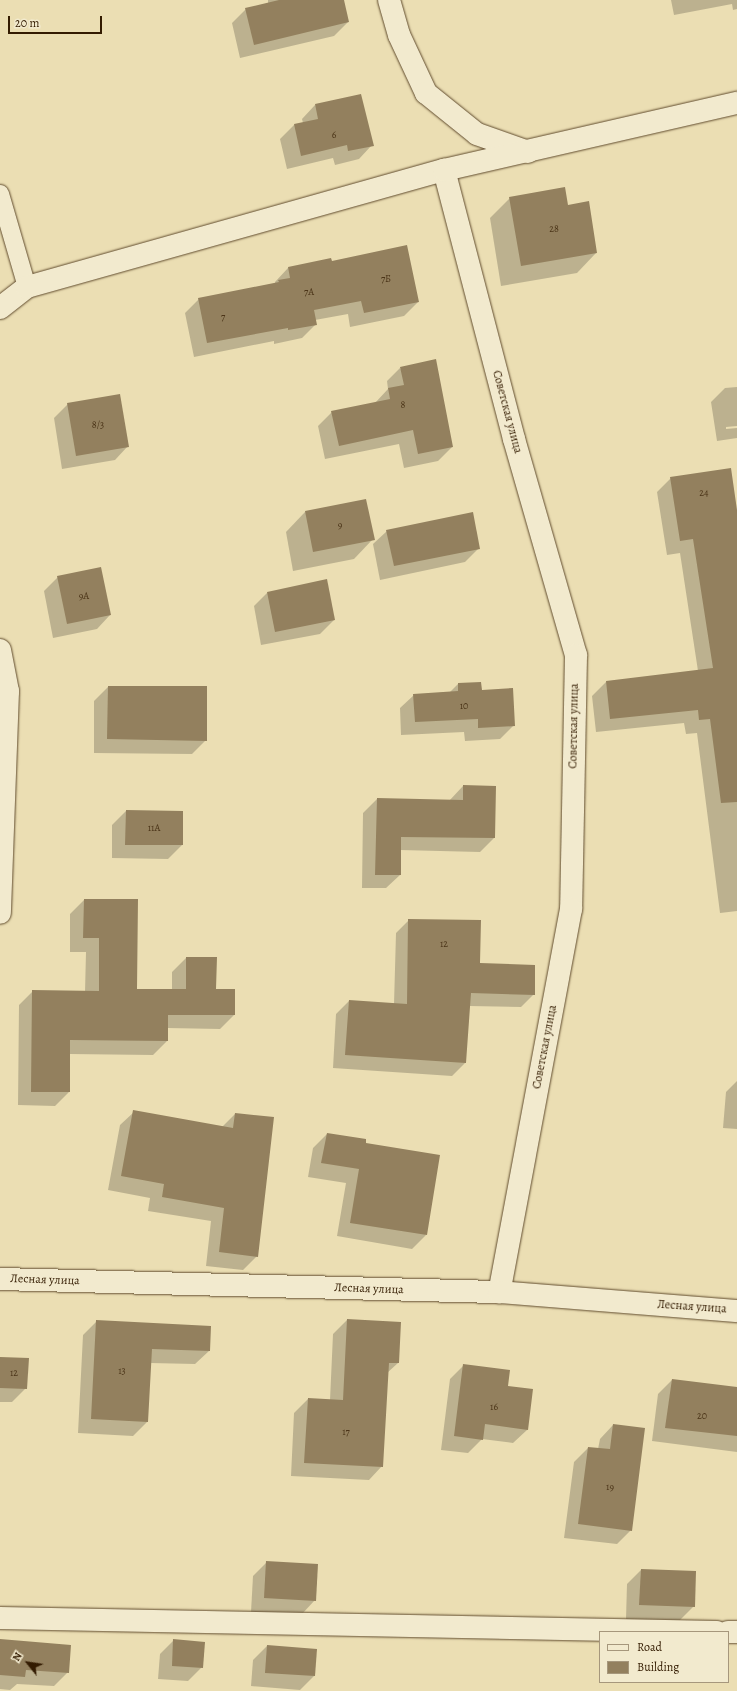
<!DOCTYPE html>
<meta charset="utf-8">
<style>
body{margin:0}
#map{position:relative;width:737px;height:1691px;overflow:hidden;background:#ebdeb3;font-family:Alegreya,serif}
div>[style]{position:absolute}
.shadow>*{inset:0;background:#0003}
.building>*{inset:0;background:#93805e}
.roads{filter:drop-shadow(0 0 1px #614c2e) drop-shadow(0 0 1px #614c2e)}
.lane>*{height:18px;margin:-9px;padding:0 9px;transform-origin:9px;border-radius:9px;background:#f2eace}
.street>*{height:22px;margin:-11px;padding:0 11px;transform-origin:11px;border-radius:11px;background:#f2eace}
span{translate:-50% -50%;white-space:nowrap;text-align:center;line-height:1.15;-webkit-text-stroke:3px #f2eace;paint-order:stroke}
.number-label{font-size:10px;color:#4b3418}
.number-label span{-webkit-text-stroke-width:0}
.street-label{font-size:12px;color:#331b01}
.legend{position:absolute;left:599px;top:1631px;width:130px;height:52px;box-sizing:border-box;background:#f2eace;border:1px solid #a6977c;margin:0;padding:5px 7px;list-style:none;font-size:12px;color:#331b01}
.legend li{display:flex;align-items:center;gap:8px;height:20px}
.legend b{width:20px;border:1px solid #a6977c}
.north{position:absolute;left:8px;top:1643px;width:40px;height:40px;-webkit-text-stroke:3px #f2eace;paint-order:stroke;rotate:300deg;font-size:11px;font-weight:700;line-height:16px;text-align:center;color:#331b01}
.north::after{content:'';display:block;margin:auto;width:14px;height:18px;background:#331b01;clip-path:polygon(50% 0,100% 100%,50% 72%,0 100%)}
.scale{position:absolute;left:8px;top:16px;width:94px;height:18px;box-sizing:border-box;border:2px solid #331b01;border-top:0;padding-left:5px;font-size:12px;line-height:14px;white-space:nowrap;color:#331b01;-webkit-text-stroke:3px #f2eace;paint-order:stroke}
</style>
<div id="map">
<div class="shadow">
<i style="clip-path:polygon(268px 0,343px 0,348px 22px,334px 36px,240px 58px,232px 23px,246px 9px,268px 4px)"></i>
<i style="clip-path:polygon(671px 0,737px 0,737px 9px,733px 10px,732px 4px,674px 15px)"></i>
<i style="clip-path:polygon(315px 105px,372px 145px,359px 159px,335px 165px,333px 158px,287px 169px,280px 139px,294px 125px,303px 123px,302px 119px)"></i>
<i style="clip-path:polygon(510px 198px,567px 206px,596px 253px,577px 273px,501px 286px,490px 218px)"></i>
<i style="clip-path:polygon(331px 262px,418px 302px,404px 316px,350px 327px,348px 314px,315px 320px,316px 324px,302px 338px,274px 344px,274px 341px,194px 357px,185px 313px,199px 299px,275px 284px,275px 282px,288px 268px)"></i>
<i style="clip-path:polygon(400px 368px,452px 447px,438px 461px,404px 468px,399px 444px,325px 459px,318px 426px,332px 412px,375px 403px,388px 389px,387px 381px)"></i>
<i style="clip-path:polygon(737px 387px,737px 426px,726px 427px,726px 429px,737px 428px,737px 438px,717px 441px,711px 402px,725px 388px)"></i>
<i style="clip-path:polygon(68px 404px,128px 446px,115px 460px,62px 469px,54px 418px)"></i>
<i style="clip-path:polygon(671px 478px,737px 517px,737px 911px,720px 913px,697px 733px,686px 734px,684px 723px,596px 732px,592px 696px,606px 682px,698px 671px,680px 553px,667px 555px,657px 492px)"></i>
<i style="clip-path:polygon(305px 512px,373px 539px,354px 559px,293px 571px,286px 532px)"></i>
<i style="clip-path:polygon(387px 531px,479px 548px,465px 562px,380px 580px,373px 544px)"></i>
<i style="clip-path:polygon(58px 577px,110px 615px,97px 629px,53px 638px,44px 591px)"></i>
<i style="clip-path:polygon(267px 593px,334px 620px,320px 634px,261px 645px,254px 606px)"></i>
<i style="clip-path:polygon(458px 684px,481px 691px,514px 725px,500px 739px,465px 741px,464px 732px,401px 735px,400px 708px,414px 695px,450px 692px)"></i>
<i style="clip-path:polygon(108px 687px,206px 740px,192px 754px,94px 753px,94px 701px)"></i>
<i style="clip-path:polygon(463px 786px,494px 838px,480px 852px,400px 850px,400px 875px,386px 888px,362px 888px,363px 813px,377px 799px,449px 801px)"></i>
<i style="clip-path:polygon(126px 811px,182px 812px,182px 845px,168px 859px,112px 858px,112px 825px)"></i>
<i style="clip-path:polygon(84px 900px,137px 900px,136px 990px,172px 990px,172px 972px,186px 958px,234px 1015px,220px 1029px,167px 1028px,167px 1041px,153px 1055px,69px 1054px,69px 1092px,55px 1106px,18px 1105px,19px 1005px,33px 991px,85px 992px,86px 952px,70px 952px,70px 914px)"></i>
<i style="clip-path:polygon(409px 920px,479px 964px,534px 994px,521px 1007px,469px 1006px,465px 1063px,452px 1076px,333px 1068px,336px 1014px,349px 1001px,394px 1004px,396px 933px)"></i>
<i style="clip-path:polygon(737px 1081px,737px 1129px,723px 1128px,726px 1092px)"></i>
<i style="clip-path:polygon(134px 1112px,222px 1127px,235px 1114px,257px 1256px,243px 1270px,206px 1266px,211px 1221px,148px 1211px,150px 1198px,108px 1190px,120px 1125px)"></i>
<i style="clip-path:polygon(327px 1134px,365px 1144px,426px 1235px,412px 1249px,337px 1236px,346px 1183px,308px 1177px,313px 1148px)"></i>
<i style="clip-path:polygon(347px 1320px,398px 1363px,387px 1373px,382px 1466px,369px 1480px,291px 1476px,294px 1413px,308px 1399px,330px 1400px,333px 1334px)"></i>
<i style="clip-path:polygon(97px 1321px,209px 1351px,195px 1364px,150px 1363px,147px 1422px,133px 1436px,78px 1433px,83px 1335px)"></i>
<i style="clip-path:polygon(0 1358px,26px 1388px,12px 1402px,0 1402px)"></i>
<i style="clip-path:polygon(464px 1365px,507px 1387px,527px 1430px,513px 1443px,482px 1439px,468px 1453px,441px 1450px,450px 1379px)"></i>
<i style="clip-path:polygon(672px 1380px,737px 1388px,737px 1452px,652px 1441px,658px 1394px)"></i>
<i style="clip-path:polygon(613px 1425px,631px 1530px,617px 1544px,564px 1538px,574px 1462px,588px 1448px,598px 1449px,600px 1439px)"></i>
<i style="clip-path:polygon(267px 1562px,315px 1600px,302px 1614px,251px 1612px,253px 1576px)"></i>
<i style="clip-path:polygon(641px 1570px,695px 1572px,694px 1606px,680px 1620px,626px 1619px,627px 1584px)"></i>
<i style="clip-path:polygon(174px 1640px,202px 1667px,188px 1681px,158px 1679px,160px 1654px)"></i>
<i style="clip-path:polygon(0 1642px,68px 1672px,54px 1686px,17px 1684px,10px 1690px,0 1689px)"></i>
<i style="clip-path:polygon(267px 1646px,314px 1676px,300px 1690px,251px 1686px,253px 1660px)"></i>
</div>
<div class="building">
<i style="clip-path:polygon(279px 0,344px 0,349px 22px,254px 45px,245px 8px)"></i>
<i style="clip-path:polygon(361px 94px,374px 146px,348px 151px,347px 145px,301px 156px,294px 124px,318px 119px,315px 104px)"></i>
<i style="clip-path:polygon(565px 187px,568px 205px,589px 201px,597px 253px,521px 266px,509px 197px)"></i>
<i style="clip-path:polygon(407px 245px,419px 302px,364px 313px,361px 301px,314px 310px,317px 325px,288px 330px,288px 328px,207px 343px,198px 298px,279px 282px,278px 280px,290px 278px,288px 267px,331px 258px,332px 261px)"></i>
<i style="clip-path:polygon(436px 359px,453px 447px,418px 454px,413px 430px,339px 446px,331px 411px,390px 399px,388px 388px,404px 385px,400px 367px)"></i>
<i style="clip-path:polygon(120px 394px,129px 447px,76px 456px,67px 403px)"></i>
<i style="clip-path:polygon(731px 468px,737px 510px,737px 802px,721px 803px,710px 719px,699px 720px,698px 710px,610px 719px,606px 681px,713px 668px,693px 539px,680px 541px,670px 477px)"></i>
<i style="clip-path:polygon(366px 499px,375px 540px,313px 552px,305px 511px)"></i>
<i style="clip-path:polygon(473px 512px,480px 549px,394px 566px,386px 530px)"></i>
<i style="clip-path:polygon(101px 567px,111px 615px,67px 624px,57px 576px)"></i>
<i style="clip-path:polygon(327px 579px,335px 620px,275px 632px,267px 592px)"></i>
<i style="clip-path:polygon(481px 682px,482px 690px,513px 688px,515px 726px,478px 728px,478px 719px,415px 722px,413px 694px,458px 691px,458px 683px)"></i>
<i style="clip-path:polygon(108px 686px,207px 686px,207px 741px,107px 739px)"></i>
<i style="clip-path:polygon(463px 785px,496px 786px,495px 838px,401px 837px,401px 875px,375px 875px,377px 798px,463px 800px)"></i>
<i style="clip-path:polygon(126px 810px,183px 811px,183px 845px,125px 845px)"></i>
<i style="clip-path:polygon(84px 899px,138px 899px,137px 989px,186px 989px,186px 957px,217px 957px,216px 989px,235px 989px,235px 1015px,168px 1015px,168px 1041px,70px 1040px,70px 1092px,31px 1092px,32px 990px,99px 991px,99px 938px,83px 938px)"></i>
<i style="clip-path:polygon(408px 919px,481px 920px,480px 963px,535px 965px,535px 995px,471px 993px,466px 1063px,345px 1055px,349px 1000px,407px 1004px)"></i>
<i style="clip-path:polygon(133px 1110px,233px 1128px,235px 1113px,274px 1117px,258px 1257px,219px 1252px,224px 1208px,162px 1197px,164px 1184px,121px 1176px)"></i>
<i style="clip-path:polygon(327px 1133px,366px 1139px,366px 1143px,440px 1155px,427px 1235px,350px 1223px,359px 1169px,321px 1163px)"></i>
<i style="clip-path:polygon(347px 1319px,401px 1322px,399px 1363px,389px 1363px,383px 1467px,304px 1463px,308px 1398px,343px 1400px)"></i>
<i style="clip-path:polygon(96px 1320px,211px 1326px,210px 1351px,152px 1349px,148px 1422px,91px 1419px)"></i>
<i style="clip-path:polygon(0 1357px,29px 1358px,27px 1389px,0 1388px)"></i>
<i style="clip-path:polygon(463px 1364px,510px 1370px,508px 1386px,533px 1389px,528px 1430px,485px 1424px,483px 1440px,454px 1436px)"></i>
<i style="clip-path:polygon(672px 1379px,737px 1387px,737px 1436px,665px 1428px)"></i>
<i style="clip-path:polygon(613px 1424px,645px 1428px,632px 1531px,578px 1524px,588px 1447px,610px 1449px)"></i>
<i style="clip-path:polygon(266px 1561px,318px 1564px,316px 1601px,264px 1598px)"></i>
<i style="clip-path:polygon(641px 1569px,696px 1571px,695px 1607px,639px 1605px)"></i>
<i style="clip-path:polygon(0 1639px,71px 1645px,69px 1673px,26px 1670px,25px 1677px,0 1675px)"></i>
<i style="clip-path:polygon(173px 1639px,205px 1642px,203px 1668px,172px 1666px)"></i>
<i style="clip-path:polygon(267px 1645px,317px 1649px,315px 1676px,265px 1673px)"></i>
</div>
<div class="roads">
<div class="lane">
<i style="left:0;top:194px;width:97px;rotate:73.8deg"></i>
</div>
<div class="street">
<i style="left:389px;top:0;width:36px;rotate:74deg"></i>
<i style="left:399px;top:35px;width:64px;rotate:65deg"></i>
<i style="left:426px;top:93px;width:65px;rotate:38.8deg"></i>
<i style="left:477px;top:134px;width:54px;rotate:19.4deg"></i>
<i style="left:444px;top:170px;width:278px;rotate:75.4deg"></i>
<i style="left:514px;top:439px;width:225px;rotate:74deg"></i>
<i style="left:576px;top:655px;width:254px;rotate:91.1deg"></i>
<i style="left:571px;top:909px;width:390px;rotate:100.6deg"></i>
<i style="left:0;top:308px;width:34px;rotate:-38deg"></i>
<i style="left:27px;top:287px;width:433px;rotate:-15.7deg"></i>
<i style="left:444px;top:170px;width:301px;rotate:-12.9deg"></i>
<i style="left:0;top:650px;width:42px;rotate:79deg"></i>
<i style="left:8px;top:691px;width:222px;rotate:92.1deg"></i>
<i style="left:0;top:1279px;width:499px;rotate:1.5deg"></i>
<i style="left:499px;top:1292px;width:239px;rotate:4.6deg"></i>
<i style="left:0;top:1618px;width:717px;rotate:1.12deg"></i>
<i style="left:728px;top:1632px;width:9px"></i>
</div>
</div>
<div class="number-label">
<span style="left:334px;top:135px">6</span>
<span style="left:554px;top:229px">28</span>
<span style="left:386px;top:279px">7Б</span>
<span style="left:309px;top:292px">7А</span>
<span style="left:223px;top:317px">7</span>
<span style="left:403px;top:405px">8</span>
<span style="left:98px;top:425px">8/3</span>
<span style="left:704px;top:493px">24</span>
<span style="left:340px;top:525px">9</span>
<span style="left:84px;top:596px">9А</span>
<span style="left:464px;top:706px">10</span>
<span style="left:154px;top:828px">11А</span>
<span style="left:444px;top:944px">12</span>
<span style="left:122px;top:1371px">13</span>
<span style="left:14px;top:1373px">12</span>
<span style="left:494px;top:1407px">16</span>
<span style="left:702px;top:1416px">20</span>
<span style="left:346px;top:1432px">17</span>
<span style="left:610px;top:1487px">19</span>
</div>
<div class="street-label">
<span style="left:507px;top:412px;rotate:75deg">Советская улица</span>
<span style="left:574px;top:726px;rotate:-89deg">Советская улица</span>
<span style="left:545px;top:1047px;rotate:-79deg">Советская улица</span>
<span style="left:45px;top:1280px;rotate:2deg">Лесная улица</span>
<span style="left:369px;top:1289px;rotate:2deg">Лесная улица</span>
<span style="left:692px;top:1307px;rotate:4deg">Лесная улица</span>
</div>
<ul class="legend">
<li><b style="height:5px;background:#f2eace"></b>Road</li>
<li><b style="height:11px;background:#93805e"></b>Building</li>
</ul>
<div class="north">N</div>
<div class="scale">20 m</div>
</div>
